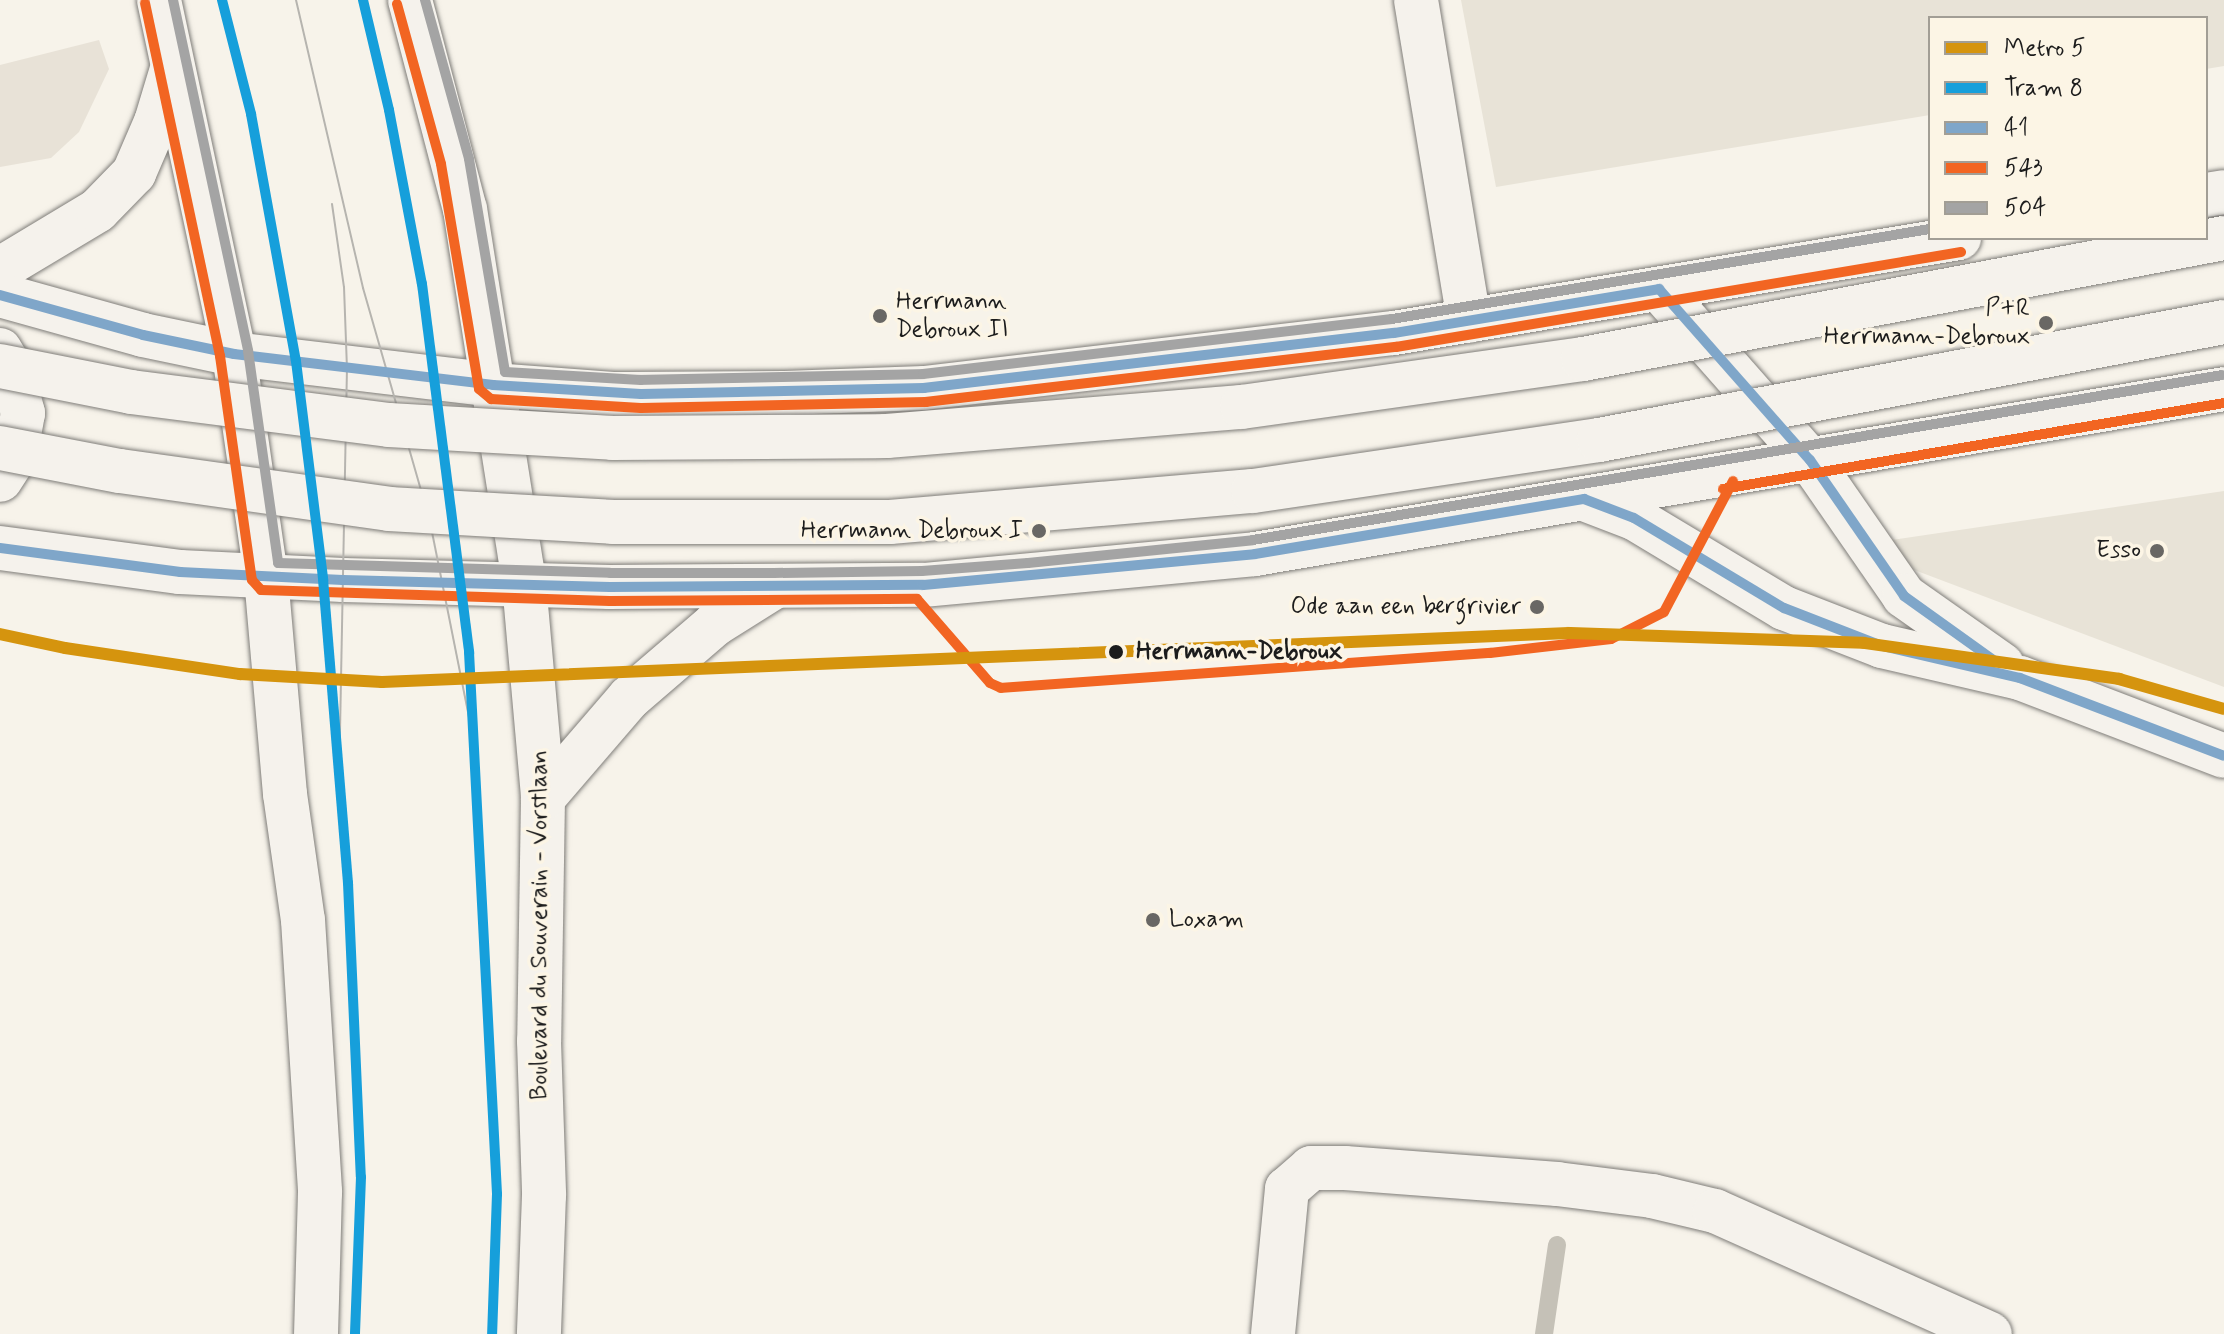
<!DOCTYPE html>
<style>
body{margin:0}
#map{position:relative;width:2224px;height:1334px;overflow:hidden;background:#f7f3ea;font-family:Mynerve,sans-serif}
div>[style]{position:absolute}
.built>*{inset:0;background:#e8e3d7}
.green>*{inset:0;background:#e8e2d7}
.stream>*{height:18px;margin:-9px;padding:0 9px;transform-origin:9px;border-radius:9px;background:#c5c1b7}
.roads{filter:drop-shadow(0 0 2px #7f7d79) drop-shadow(0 0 2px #7f7d79)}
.minor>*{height:44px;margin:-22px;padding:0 22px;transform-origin:22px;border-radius:22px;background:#f5f2ec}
.major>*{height:44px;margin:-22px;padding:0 22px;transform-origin:22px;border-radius:22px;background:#f5f2ec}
.tram>*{height:2px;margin:-1px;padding:0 1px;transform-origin:1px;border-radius:1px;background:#b6b4af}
.bridges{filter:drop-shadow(0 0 2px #7f7d79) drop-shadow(0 0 2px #7f7d79)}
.highway-bridge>*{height:44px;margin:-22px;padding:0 22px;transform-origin:22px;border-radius:22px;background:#f5f2ec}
.bus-1>*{height:10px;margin:-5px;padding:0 5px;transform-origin:5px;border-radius:5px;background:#7fa6c9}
.bus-2>*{height:10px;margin:-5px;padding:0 5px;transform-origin:5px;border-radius:5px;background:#f26522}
.bus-3>*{height:10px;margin:-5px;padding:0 5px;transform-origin:5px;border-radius:5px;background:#a4a4a4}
.tram-1>*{height:10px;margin:-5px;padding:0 5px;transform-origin:5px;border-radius:5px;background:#169fdb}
.metro-1>*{height:12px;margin:-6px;padding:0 6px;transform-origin:6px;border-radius:6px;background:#d5940e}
.dots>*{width:22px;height:22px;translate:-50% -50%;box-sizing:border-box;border:4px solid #fcf5e5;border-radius:50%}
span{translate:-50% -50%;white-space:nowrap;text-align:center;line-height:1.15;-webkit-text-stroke:7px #fcf5e5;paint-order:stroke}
.poi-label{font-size:24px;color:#1c1c1c}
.left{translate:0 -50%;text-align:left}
.right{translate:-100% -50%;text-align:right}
.stop-label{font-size:24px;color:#1c1c1c;font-weight:700}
.street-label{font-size:24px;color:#1c1c1c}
.legend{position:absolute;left:1928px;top:16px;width:280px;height:224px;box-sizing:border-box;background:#fcf5e5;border:2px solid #a29e95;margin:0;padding:10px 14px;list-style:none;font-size:24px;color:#1c1c1c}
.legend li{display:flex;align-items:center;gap:16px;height:40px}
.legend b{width:40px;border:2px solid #a29e95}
</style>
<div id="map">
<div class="built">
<i style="clip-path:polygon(1461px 0,2224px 0,2224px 66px,2206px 69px,2206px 18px,1930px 18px,1930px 115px,1496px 187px)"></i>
<i style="clip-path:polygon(2224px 491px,2224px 687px,1851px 546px)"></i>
</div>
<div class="green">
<i style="clip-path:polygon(99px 40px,109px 69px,79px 132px,51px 158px,0 167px,0 65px)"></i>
</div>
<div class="stream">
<i style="left:1544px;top:1334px;width:90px;rotate:-81.7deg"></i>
</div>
<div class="roads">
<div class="minor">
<i style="left:1416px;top:0;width:325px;rotate:80.6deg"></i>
<i style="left:1810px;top:460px;width:165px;rotate:55.3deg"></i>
<i style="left:1904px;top:596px;width:120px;rotate:35.1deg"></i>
<i style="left:1584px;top:499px;width:53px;rotate:20.8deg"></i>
<i style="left:1634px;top:518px;width:175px;rotate:31deg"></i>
<i style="left:1784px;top:608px;width:105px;rotate:21.2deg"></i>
<i style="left:1882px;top:646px;width:142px;rotate:13.1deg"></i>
<i style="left:2020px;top:678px;width:218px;rotate:20.9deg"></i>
<i style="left:1273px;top:1334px;width:146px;rotate:-84.5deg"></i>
<i style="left:1287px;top:1189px;width:32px;rotate:-41deg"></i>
<i style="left:1311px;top:1168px;width:34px"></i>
<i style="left:1345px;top:1168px;width:213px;rotate:4.3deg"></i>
<i style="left:1557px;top:1184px;width:96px;rotate:7.2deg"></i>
<i style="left:1652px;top:1196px;width:65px;rotate:13.4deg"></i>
<i style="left:1715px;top:1211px;width:301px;rotate:24.1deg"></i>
</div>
<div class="major">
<i style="left:159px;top:0;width:362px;rotate:78deg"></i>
<i style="left:234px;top:354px;width:225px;rotate:81.8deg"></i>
<i style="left:266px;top:577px;width:218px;rotate:85deg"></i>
<i style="left:285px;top:794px;width:127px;rotate:81.9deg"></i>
<i style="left:303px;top:920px;width:273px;rotate:86.4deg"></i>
<i style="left:320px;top:1192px;width:142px;rotate:91.6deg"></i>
<i style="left:410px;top:0;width:216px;rotate:75.3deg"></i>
<i style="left:465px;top:209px;width:379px;rotate:81deg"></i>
<i style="left:524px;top:583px;width:216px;rotate:84.9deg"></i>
<i style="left:543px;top:798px;width:243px;rotate:90.9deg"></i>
<i style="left:539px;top:1041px;width:154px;rotate:88.1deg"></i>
<i style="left:544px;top:1195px;width:139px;rotate:92.1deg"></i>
<i style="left:2206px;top:195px;width:18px;rotate:-9deg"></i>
<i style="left:0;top:269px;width:114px;rotate:-31deg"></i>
<i style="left:98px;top:210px;width:52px;rotate:-45.8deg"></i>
<i style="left:134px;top:173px;width:56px;rotate:-66.7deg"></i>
<i style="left:156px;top:122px;width:55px;rotate:-73.2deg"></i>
<i style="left:1659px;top:289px;width:228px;rotate:48.6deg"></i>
<i style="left:0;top:295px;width:148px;rotate:15.6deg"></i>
<i style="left:143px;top:335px;width:93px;rotate:11.8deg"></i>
<i style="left:234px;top:354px;width:261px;rotate:6.8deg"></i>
<i style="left:493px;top:385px;width:120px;rotate:4.3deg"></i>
<i style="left:613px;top:394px;width:172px;rotate:-0.3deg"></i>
<i style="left:785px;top:393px;width:139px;rotate:-2.1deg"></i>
<i style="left:924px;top:388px;width:473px;rotate:-6.7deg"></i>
<i style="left:1394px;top:333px;width:573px;rotate:-9.54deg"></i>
<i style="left:0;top:350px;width:21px;rotate:59deg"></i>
<i style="left:11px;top:368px;width:47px;rotate:75.1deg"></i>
<i style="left:23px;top:413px;width:45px;rotate:100.3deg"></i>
<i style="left:15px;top:457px;width:27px;rotate:123deg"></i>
<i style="left:0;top:548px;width:182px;rotate:7.6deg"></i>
<i style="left:180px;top:572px;width:163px;rotate:2.8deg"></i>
<i style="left:343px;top:580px;width:267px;rotate:1.5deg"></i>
<i style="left:610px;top:587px;width:313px;rotate:-0.4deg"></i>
<i style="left:923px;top:585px;width:333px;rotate:-5.3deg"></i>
<i style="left:1255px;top:554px;width:983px;rotate:-9.66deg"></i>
<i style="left:543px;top:798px;width:132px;rotate:-49.3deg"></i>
<i style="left:629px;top:698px;width:113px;rotate:-40.7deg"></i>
<i style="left:715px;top:624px;width:70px;rotate:-32.1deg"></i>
</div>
</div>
<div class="tram">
<i style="left:296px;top:0;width:296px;rotate:76.9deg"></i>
<i style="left:363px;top:288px;width:243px;rotate:74deg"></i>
<i style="left:430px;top:522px;width:220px;rotate:78.7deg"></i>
<i style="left:332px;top:204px;width:84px;rotate:81.8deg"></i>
<i style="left:344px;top:287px;width:80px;rotate:87.9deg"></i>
<i style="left:347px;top:367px;width:408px;rotate:91.1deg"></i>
</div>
<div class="bridges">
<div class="highway-bridge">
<i style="left:0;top:366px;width:134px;rotate:11.2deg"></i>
<i style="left:131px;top:392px;width:260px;rotate:7.3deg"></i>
<i style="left:389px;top:425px;width:224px;rotate:3.3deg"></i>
<i style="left:613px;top:438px;width:274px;rotate:-0.4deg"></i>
<i style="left:887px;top:436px;width:356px;rotate:-4.7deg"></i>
<i style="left:1242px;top:407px;width:344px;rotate:-8deg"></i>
<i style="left:1583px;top:359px;width:652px;rotate:-10.69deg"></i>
<i style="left:0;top:448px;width:122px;rotate:10.9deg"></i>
<i style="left:120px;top:471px;width:272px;rotate:8deg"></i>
<i style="left:389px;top:509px;width:225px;rotate:3.3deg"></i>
<i style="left:614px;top:522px;width:276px"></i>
<i style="left:890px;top:522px;width:364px;rotate:-4.9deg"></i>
<i style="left:1253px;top:491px;width:350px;rotate:-8.4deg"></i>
<i style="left:1599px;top:440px;width:636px;rotate:-10.69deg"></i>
</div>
</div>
<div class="bus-1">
<i style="left:1659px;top:289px;width:228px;rotate:48.6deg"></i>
<i style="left:1810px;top:460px;width:165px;rotate:55.3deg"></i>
<i style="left:1904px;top:596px;width:108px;rotate:35.6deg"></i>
<i style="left:0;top:295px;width:148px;rotate:15.6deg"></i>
<i style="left:143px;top:335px;width:93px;rotate:11.8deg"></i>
<i style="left:234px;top:354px;width:261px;rotate:6.8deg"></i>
<i style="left:493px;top:385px;width:148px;rotate:3.5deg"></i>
<i style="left:641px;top:394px;width:283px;rotate:-1.2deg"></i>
<i style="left:924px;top:388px;width:473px;rotate:-6.7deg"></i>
<i style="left:1394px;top:333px;width:269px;rotate:-9.4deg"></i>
<i style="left:0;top:548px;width:182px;rotate:7.6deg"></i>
<i style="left:180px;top:572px;width:163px;rotate:2.8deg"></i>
<i style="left:343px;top:580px;width:267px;rotate:1.5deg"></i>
<i style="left:610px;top:587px;width:313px;rotate:-0.4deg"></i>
<i style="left:923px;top:585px;width:333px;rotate:-5.3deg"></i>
<i style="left:1255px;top:554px;width:334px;rotate:-9.5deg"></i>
<i style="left:1584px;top:499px;width:53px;rotate:20.8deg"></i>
<i style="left:1634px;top:518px;width:175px;rotate:31deg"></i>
<i style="left:1784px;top:608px;width:105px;rotate:21.2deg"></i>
<i style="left:1882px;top:646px;width:142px;rotate:13.1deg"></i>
<i style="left:2020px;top:678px;width:218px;rotate:20.9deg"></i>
</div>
<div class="bus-2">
<i style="left:145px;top:3px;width:361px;rotate:78deg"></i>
<i style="left:220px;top:356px;width:226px;rotate:81.9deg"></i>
<i style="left:252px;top:580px;width:13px;rotate:48deg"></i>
<i style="left:261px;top:590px;width:349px;rotate:1.8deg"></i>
<i style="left:610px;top:601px;width:307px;rotate:-0.4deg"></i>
<i style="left:917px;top:599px;width:111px;rotate:49deg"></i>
<i style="left:990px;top:683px;width:12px;rotate:24deg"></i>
<i style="left:1001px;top:688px;width:490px;rotate:-4.1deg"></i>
<i style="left:1490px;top:653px;width:122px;rotate:-6.6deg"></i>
<i style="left:1611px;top:639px;width:59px;rotate:-27deg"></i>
<i style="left:1664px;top:612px;width:148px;rotate:-62.2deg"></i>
<i style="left:397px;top:4px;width:166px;rotate:74.6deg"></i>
<i style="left:441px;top:164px;width:228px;rotate:80.4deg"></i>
<i style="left:479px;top:389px;width:16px;rotate:40deg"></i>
<i style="left:491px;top:399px;width:150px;rotate:3.4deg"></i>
<i style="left:641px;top:408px;width:285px;rotate:-1.2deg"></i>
<i style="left:926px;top:402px;width:473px;rotate:-6.7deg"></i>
<i style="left:1396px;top:347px;width:573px;rotate:-9.54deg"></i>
<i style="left:1723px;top:489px;width:508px;rotate:-9.74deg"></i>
</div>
<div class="bus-3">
<i style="left:173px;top:0;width:359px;rotate:77.9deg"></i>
<i style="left:248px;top:351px;width:214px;rotate:81.9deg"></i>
<i style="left:278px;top:563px;width:332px;rotate:1.7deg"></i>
<i style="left:610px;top:573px;width:164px"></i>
<i style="left:774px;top:573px;width:148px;rotate:-0.8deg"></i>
<i style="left:922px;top:571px;width:106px;rotate:-4.3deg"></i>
<i style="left:1028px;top:563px;width:226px;rotate:-5.8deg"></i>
<i style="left:1253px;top:540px;width:983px;rotate:-9.66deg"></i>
<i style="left:425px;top:0;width:165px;rotate:74.5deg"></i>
<i style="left:469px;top:159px;width:216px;rotate:80.4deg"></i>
<i style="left:505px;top:372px;width:136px;rotate:3.4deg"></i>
<i style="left:641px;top:380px;width:282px;rotate:-1.2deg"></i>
<i style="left:923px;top:374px;width:472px;rotate:-6.7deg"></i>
<i style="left:1392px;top:319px;width:545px;rotate:-9.5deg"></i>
</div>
<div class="tram-1">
<i style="left:222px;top:0;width:118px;rotate:75.7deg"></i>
<i style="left:251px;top:114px;width:251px;rotate:79.7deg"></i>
<i style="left:296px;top:361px;width:220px;rotate:82.9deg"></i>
<i style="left:323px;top:579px;width:305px;rotate:85.3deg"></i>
<i style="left:348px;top:883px;width:294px;rotate:87.5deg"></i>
<i style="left:361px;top:1177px;width:157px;rotate:92.2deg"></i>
<i style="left:363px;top:0;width:113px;rotate:76.7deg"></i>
<i style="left:389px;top:110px;width:177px;rotate:79.3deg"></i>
<i style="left:422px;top:284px;width:371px;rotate:82.7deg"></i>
<i style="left:469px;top:652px;width:543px;rotate:87.04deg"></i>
<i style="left:497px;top:1194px;width:140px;rotate:92deg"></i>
</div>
<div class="metro-1">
<i style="left:0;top:634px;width:66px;rotate:12.2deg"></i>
<i style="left:65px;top:648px;width:177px;rotate:8.5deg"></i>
<i style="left:240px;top:674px;width:142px;rotate:3.2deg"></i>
<i style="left:382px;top:682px;width:1188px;rotate:-2.36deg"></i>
<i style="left:1569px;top:633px;width:295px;rotate:1.9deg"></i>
<i style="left:1864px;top:643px;width:258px;rotate:8deg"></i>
<i style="left:2119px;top:679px;width:109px;rotate:15.9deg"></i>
</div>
<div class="dots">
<i style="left:880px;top:316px;background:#696764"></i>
<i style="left:2046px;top:323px;background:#696764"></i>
<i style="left:1039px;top:531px;background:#696764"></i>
<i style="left:2157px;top:551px;background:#696764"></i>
<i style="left:1537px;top:607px;background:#696764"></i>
<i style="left:1116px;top:652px;background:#1c1c1c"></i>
<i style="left:1153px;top:920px;background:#696764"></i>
</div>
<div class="poi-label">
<span class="left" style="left:896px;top:316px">Herrmann<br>Debroux II</span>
<span class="right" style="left:2030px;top:323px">P+R<br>Herrmann-Debroux</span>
<span class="right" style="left:1023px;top:531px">Herrmann Debroux I</span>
<span class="right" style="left:2141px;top:551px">Esso</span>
<span class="right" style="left:1521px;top:607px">Ode aan een bergrivier</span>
<span class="left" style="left:1169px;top:920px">Loxam</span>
</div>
<div class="stop-label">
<span class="left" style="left:1136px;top:652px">Herrmann-Debroux</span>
</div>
<div class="street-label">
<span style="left:540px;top:925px;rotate:-90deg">Boulevard du Souverain - Vorstlaan</span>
</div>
<ul class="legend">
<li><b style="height:10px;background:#d5940e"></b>Metro 5</li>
<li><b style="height:10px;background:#169fdb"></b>Tram 8</li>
<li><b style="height:10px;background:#7fa6c9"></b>41</li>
<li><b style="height:10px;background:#f26522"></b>543</li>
<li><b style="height:10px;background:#a4a4a4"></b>504</li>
</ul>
</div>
